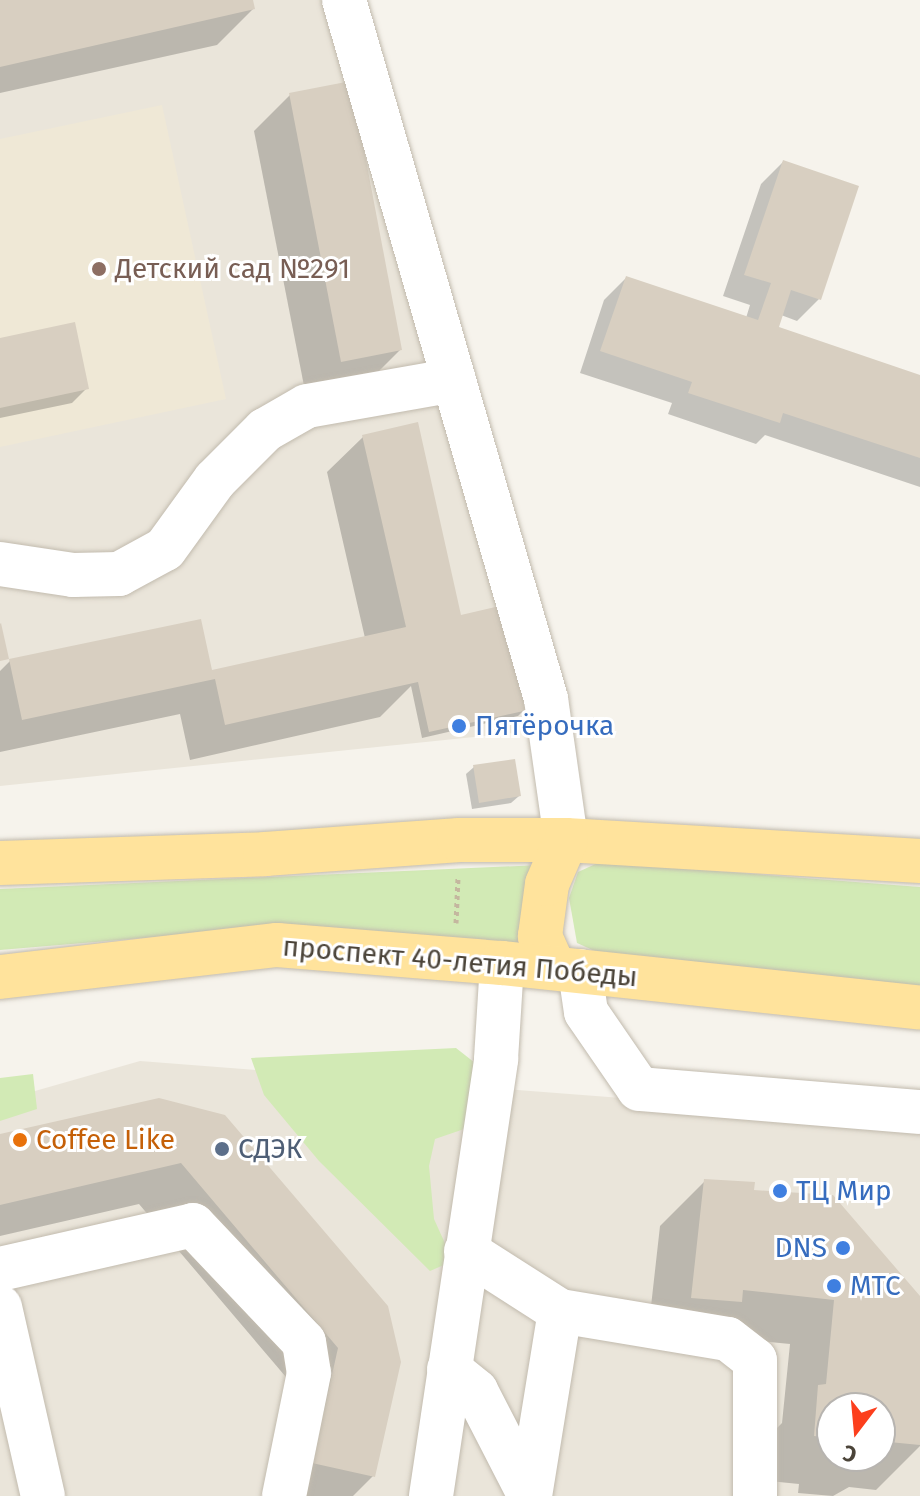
<!DOCTYPE html>
<meta charset="utf-8">
<style>
body{margin:0}
#map{position:relative;width:920px;height:1496px;overflow:hidden;background:#f6f3ec;font-family:"Fira Sans",sans-serif}
div>[style]{position:absolute}
.residential>*{inset:0;background:#eae5da}
.education>*{inset:0;background:#efe8d6}
.green>*{inset:0;background:#d2eab5}
.shadow>*{inset:0;background:#0003}
.building>*{inset:0;background:#d8cfc1}
.path>*{height:5px;margin-top:-2.5px;transform-origin:0;background:repeating-linear-gradient(90deg,#c4b79f 0 4px,transparent 0 8px)}
.roads{filter:drop-shadow(0 0 2px #c2bbae) drop-shadow(0 0 2px #c2bbae)}
.minor>*{height:44px;margin:-22px;padding:0 22px;transform-origin:22px;border-radius:22px;background:#fff}
.major>*{height:44px;margin:-22px;padding:0 22px;transform-origin:22px;border-radius:22px;background:#ffe39c}
.dots>*{width:22px;height:22px;translate:-50% -50%;box-sizing:border-box;border:4px solid #fff;border-radius:50%}
span{translate:-50% -50%;white-space:nowrap;text-align:center;line-height:1.15;-webkit-text-stroke:6px #fff;paint-order:stroke}
.education-label{font-size:28px;color:#785e54}
.left{translate:0 -50%;text-align:left}
.shop-label{font-size:28px;color:#366cbe}
.right{translate:-100% -50%;text-align:right}
.street-label{font-size:28px;color:#4b4439}
.food-label{font-size:28px;color:#c56008}
.service-label{font-size:28px;color:#4e5e75}
.north{position:absolute;left:816px;top:1392px;width:80px;height:80px;box-sizing:border-box;background:#fff;border:2px solid #b7b4b0;border-radius:50%;rotate:196deg;font-size:22px;font-weight:700;line-height:32px;text-align:center;color:#4b4439}
.north::after{content:'';display:block;margin:auto;width:28px;height:36px;background:#fc3f1d;clip-path:polygon(50% 0,100% 100%,50% 72%,0 100%)}
</style>
<div id="map">
<div class="residential">
<i style="clip-path:polygon(0 0,323px 0,542px 730px,0 786px)"></i>
<i style="clip-path:polygon(evenodd,140px 1061px,920px 1121px,920px 1496px,0 1496px,0 1101px,140px 1061px,832px 1408px,880px 1408px,880px 1456px,832px 1456px,832px 1408px)"></i>
</div>
<div class="education">
<i style="clip-path:polygon(162px 105px,226px 399px,0 447px,0 139px)"></i>
</div>
<div class="green">
<i style="clip-path:polygon(600px 862px,920px 887px,920px 986px,597px 952px,577px 943px,569px 898px,578px 872px)"></i>
<i style="clip-path:polygon(540px 865px,529px 949px,273px 927px,0 950px,0 889px)"></i>
<i style="clip-path:polygon(456px 1048px,484px 1070px,470px 1127px,435px 1139px,429px 1166px,434px 1219px,453px 1261px,430px 1271px,319px 1161px,264px 1095px,251px 1058px)"></i>
<i style="clip-path:polygon(33px 1074px,37px 1109px,0 1121px,0 1078px)"></i>
</div>
<div class="shadow">
<i style="clip-path:polygon(10px 0,251px 0,253px 9px,217px 45px,0 93px,0 2px)"></i>
<i style="clip-path:polygon(290px 95px,400px 350px,364px 386px,306px 396px,254px 131px)"></i>
<i style="clip-path:polygon(783px 162px,819px 299px,797px 321px,781px 315px,776px 329px,920px 377px,920px 487px,765px 435px,756px 444px,668px 414px,672px 403px,580px 373px,604px 300px,626px 278px,746px 318px,750px 305px,723px 296px,761px 184px)"></i>
<i style="clip-path:polygon(0 340px,87px 388px,72px 403px,0 418px)"></i>
<i style="clip-path:polygon(363px 437px,459px 614px,525px 709px,518px 716px,422px 738px,411px 686px,380px 717px,190px 760px,180px 714px,0 752px,0 671px,10px 661px,211px 673px,365px 638px,327px 472px)"></i>
<i style="clip-path:polygon(474px 767px,519px 796px,511px 803px,472px 809px,466px 774px)"></i>
<i style="clip-path:polygon(159px 1100px,386px 1307px,373px 1476px,353px 1496px,273px 1496px,297px 1390px,139px 1204px,0 1236px,0 1136px)"></i>
<i style="clip-path:polygon(evenodd,705px 1181px,751px 1192px,920px 1299px,920px 1446px,876px 1490px,849px 1487px,833px 1496px,798px 1493px,799px 1484px,769px 1481px,773px 1432px,782px 1423px,790px 1344px,705px 1336px,647px 1342px,660px 1226px,705px 1181px,832px 1408px,880px 1408px,880px 1456px,832px 1456px,832px 1408px)"></i>
</div>
<div class="building">
<i style="clip-path:polygon(0 0,253px 0,255px 9px,0 67px)"></i>
<i style="clip-path:polygon(351px 81px,402px 350px,341px 362px,289px 93px)"></i>
<i style="clip-path:polygon(783px 160px,859px 186px,821px 300px,791px 290px,779px 327px,920px 375px,920px 458px,783px 413px,780px 423px,688px 393px,692px 382px,600px 351px,626px 276px,758px 320px,771px 283px,744px 275px)"></i>
<i style="clip-path:polygon(75px 322px,89px 389px,0 408px,0 338px)"></i>
<i style="clip-path:polygon(418px 422px,461px 615px,504px 605px,528px 710px,429px 732px,418px 682px,225px 725px,215px 679px,22px 720px,9px 659px,201px 619px,212px 670px,406px 627px,362px 435px)"></i>
<i style="clip-path:polygon(1px 623px,9px 659px,0 661px,0 624px)"></i>
<i style="clip-path:polygon(515px 759px,521px 796px,479px 803px,473px 765px)"></i>
<i style="clip-path:polygon(159px 1098px,225px 1115px,388px 1306px,401px 1362px,375px 1477px,312px 1463px,338px 1348px,181px 1163px,0 1205px,0 1134px)"></i>
<i style="clip-path:polygon(704px 1179px,755px 1182px,754px 1190px,833px 1195px,920px 1296px,920px 1445px,889px 1442px,887px 1452px,880px 1452px,880px 1408px,832px 1408px,832px 1438px,814px 1436px,818px 1385px,826px 1384px,834px 1300px,743px 1290px,742px 1302px,691px 1298px)"></i>
</div>
<div class="path">
<i style="left:456px;top:923px;width:46px;rotate:-87.5deg"></i>
</div>
<div class="roads">
<div class="minor">
<i style="left:344px;top:0;width:728px;rotate:73.88deg"></i>
<i style="left:546px;top:699px;width:142px;rotate:81.9deg"></i>
<i style="left:0;top:564px;width:74px;rotate:8.6deg"></i>
<i style="left:73px;top:575px;width:46px;rotate:-1.2deg"></i>
<i style="left:119px;top:574px;width:52px;rotate:-28.5deg"></i>
<i style="left:165px;top:549px;width:85px;rotate:-54.1deg"></i>
<i style="left:215px;top:480px;width:71px;rotate:-45deg"></i>
<i style="left:265px;top:430px;width:48px;rotate:-29.7deg"></i>
<i style="left:307px;top:406px;width:149px;rotate:-10deg"></i>
<i style="left:580px;top:971px;width:41px;rotate:81.7deg"></i>
<i style="left:586px;top:1012px;width:93px;rotate:55.5deg"></i>
<i style="left:639px;top:1089px;width:282px;rotate:4.7deg"></i>
<i style="left:466px;top:1251px;width:112px;rotate:32.6deg"></i>
<i style="left:560px;top:1311px;width:170px;rotate:9.5deg"></i>
<i style="left:728px;top:1339px;width:34px;rotate:38deg"></i>
<i style="left:755px;top:1360px;width:136px;rotate:90deg"></i>
<i style="left:0;top:1269px;width:198px;rotate:-12.8deg"></i>
<i style="left:193px;top:1225px;width:161px;rotate:46.5deg"></i>
<i style="left:304px;top:1342px;width:31px;rotate:81deg"></i>
<i style="left:309px;top:1373px;width:126px;rotate:101.5deg"></i>
<i style="left:0;top:1307px;width:194px;rotate:77.2deg"></i>
<i style="left:449px;top:1369px;width:35px;rotate:39deg"></i>
<i style="left:476px;top:1391px;width:118px;rotate:62.8deg"></i>
<i style="left:431px;top:1496px;width:442px;rotate:-81.5deg"></i>
<i style="left:496px;top:1059px;width:96px;rotate:-86.4deg"></i>
<i style="left:530px;top:1496px;width:187px;rotate:-80.8deg"></i>
</div>
<div class="major">
<i style="left:0;top:863px;width:265px;rotate:-1.9deg"></i>
<i style="left:265px;top:854px;width:195px;rotate:-4.1deg"></i>
<i style="left:459px;top:840px;width:107px"></i>
<i style="left:566px;top:840px;width:355px;rotate:3.4deg"></i>
<i style="left:554px;top:968px;width:35px;rotate:-114deg"></i>
<i style="left:540px;top:936px;width:52px;rotate:-82.3deg"></i>
<i style="left:547px;top:884px;width:48px;rotate:-66.6deg"></i>
<i style="left:0;top:977px;width:279px;rotate:-6.6deg"></i>
<i style="left:277px;top:945px;width:226px;rotate:4.6deg"></i>
<i style="left:502px;top:963px;width:420px;rotate:6.1deg"></i>
</div>
</div>
<div class="dots">
<i style="left:99px;top:269px;background:#8d6e63"></i>
<i style="left:459px;top:726px;background:#3f7fe0"></i>
<i style="left:20px;top:1140px;background:#e8710a"></i>
<i style="left:222px;top:1149px;background:#5c6f8a"></i>
<i style="left:780px;top:1191px;background:#3f7fe0"></i>
<i style="left:843px;top:1248px;background:#3f7fe0"></i>
<i style="left:834px;top:1286px;background:#3f7fe0"></i>
</div>
<div class="education-label">
<span class="left" style="left:115px;top:269px">Детский сад №291</span>
</div>
<div class="shop-label">
<span class="left" style="left:475px;top:726px">Пятёрочка</span>
<span class="left" style="left:796px;top:1191px">ТЦ Мир</span>
<span class="right" style="left:827px;top:1248px">DNS</span>
<span class="left" style="left:850px;top:1286px">МТС</span>
</div>
<div class="street-label">
<span style="left:460px;top:962px;rotate:5deg">проспект 40-летия Победы</span>
</div>
<div class="food-label">
<span class="left" style="left:36px;top:1140px">Coffee Like</span>
</div>
<div class="service-label">
<span class="left" style="left:238px;top:1149px">СДЭК</span>
</div>
<div class="north">С</div>
</div>
